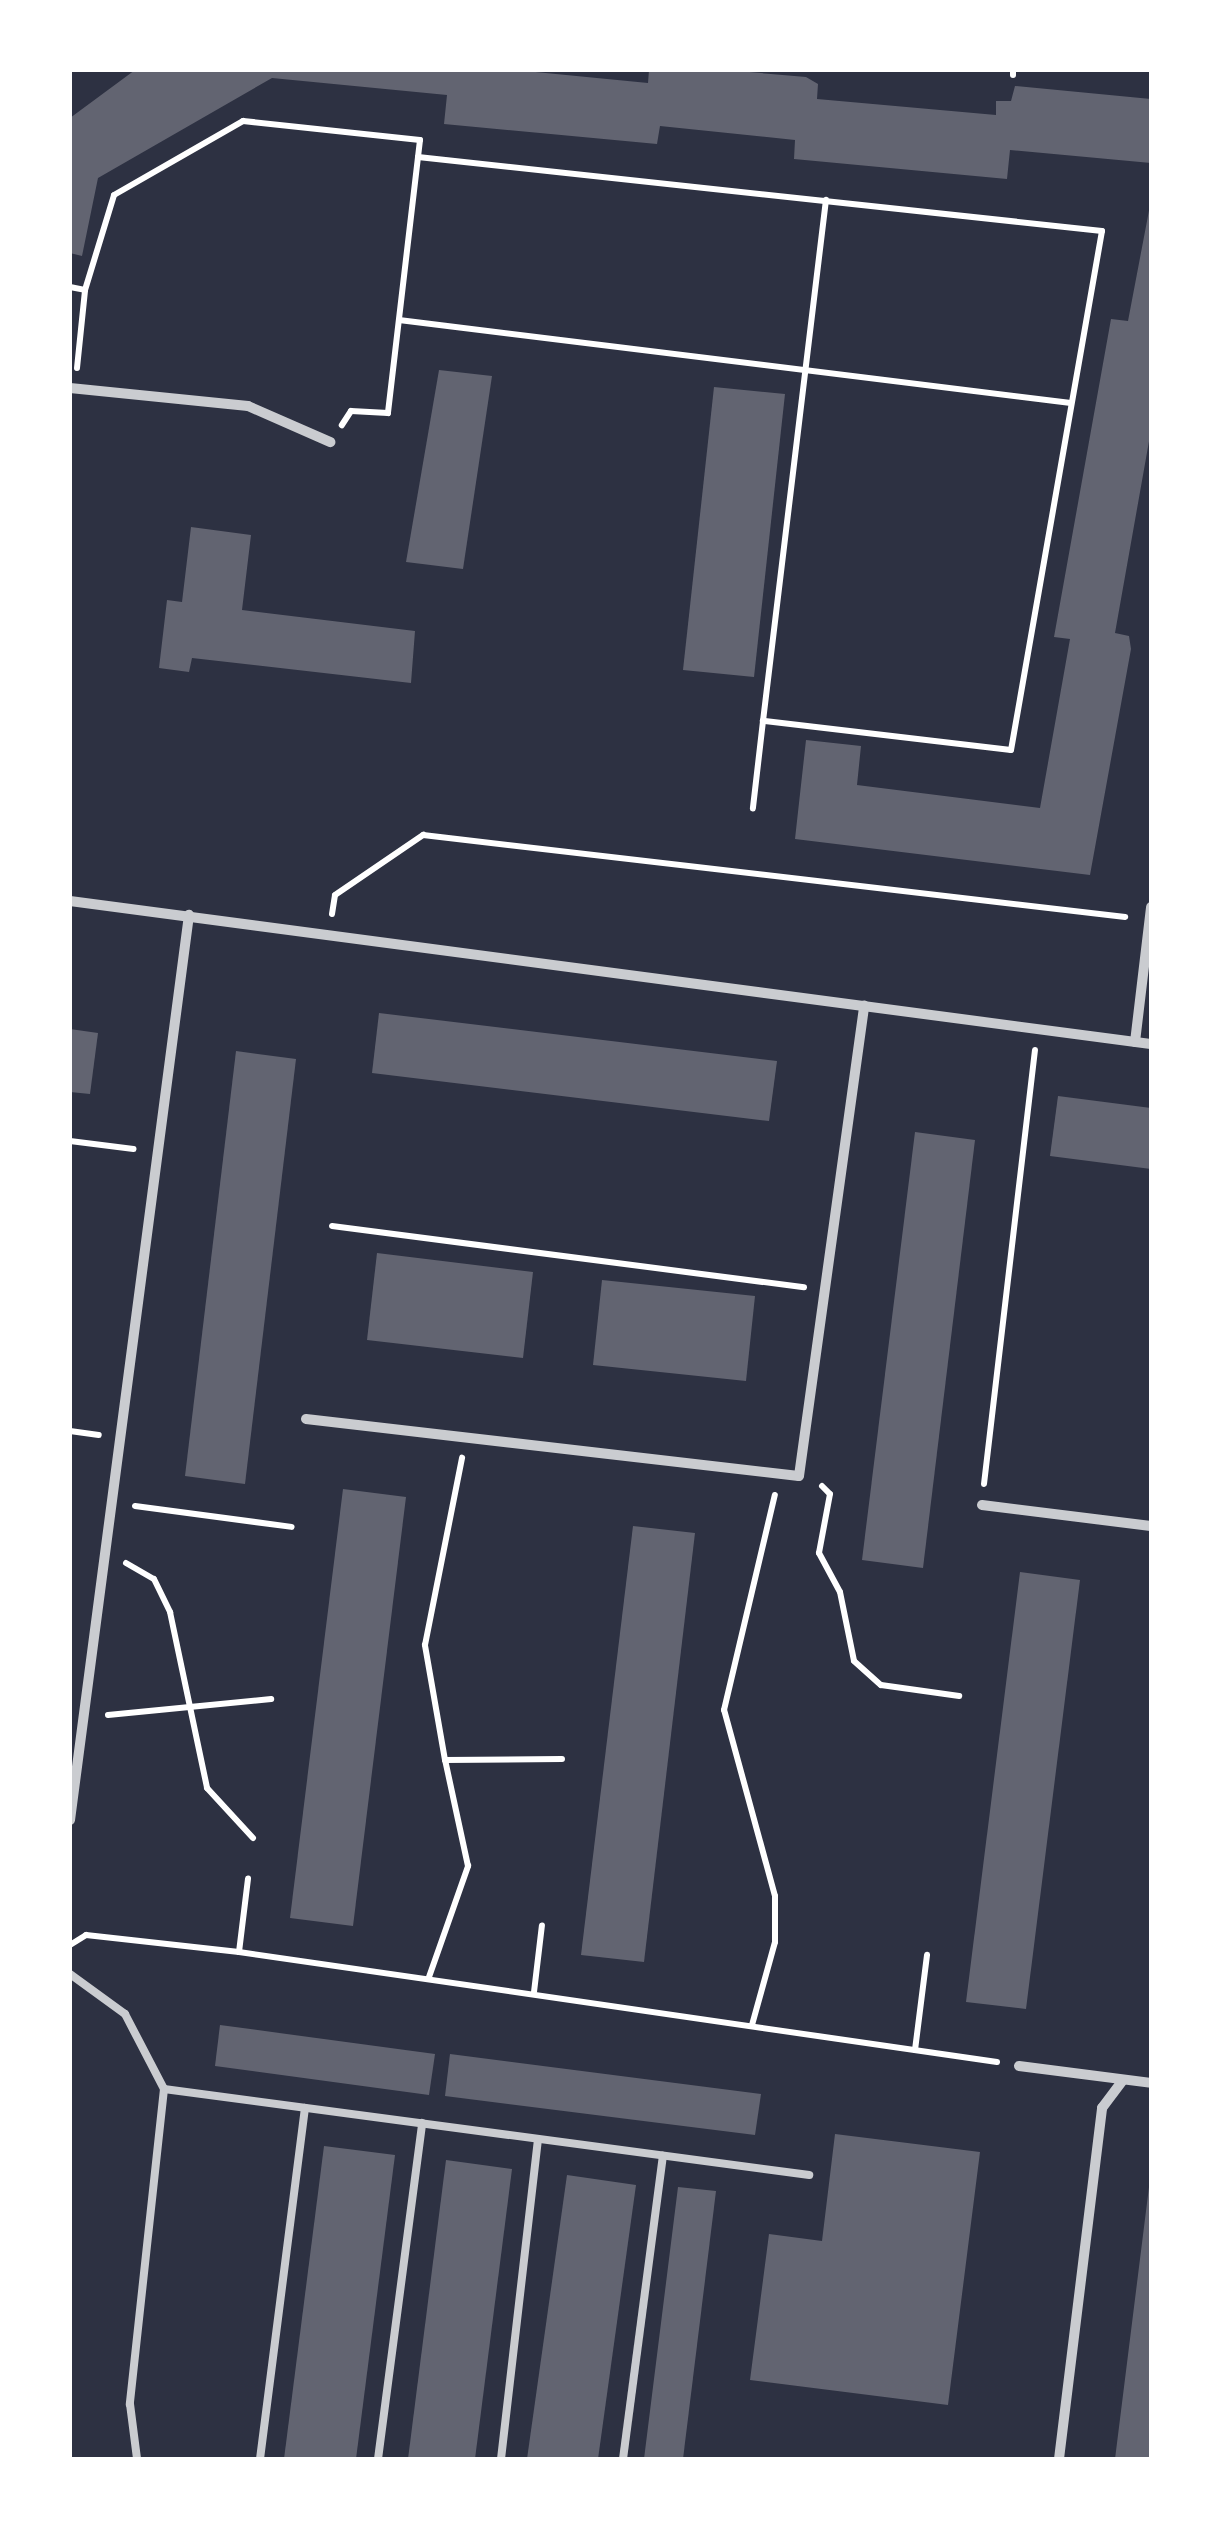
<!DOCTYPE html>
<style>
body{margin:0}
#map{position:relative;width:1221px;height:2529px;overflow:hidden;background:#2d3142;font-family:Mulish,sans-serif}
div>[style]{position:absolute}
.building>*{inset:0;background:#626471}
.path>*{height:6px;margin:-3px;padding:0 3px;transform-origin:3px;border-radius:3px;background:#fff}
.service>*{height:8px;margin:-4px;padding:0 4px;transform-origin:4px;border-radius:4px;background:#caccd0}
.minor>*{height:10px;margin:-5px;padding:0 5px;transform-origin:5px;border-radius:5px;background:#caccd0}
span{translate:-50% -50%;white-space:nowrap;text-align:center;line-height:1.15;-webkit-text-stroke:8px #fff;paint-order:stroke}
.frame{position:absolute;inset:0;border:72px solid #fff;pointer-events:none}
</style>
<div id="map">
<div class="building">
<i style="clip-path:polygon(135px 70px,515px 70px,648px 83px,649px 70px,726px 70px,806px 77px,818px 84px,817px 99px,996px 115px,996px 101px,1011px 101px,1015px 86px,1151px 99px,1151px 163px,1010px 150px,1007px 179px,794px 159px,795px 140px,660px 126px,657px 144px,444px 124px,447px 95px,272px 78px,98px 178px,82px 256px,70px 253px,70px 118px)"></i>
<i style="clip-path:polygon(1151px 200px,1151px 430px,1115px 633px,1129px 636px,1131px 649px,1090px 875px,795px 839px,806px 740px,861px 746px,857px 785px,1040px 808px,1070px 639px,1054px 637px,1111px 319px,1128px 321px)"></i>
<i style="clip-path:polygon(439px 370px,492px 376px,463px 569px,406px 562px)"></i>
<i style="clip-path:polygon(714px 387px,785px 394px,754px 677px,683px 670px)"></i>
<i style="clip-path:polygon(191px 527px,251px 535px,242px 610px,415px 631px,411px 683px,192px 658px,189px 672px,159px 668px,167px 600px,182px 602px)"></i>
<i style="clip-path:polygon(379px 1013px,777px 1061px,769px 1121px,372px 1073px)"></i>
<i style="clip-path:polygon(70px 1029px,98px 1033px,90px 1094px,70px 1092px)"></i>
<i style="clip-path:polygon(236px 1051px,296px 1059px,245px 1484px,185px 1476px)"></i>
<i style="clip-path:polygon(1058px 1096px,1151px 1108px,1151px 1169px,1050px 1156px)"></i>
<i style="clip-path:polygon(915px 1132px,975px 1140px,923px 1568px,862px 1560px)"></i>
<i style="clip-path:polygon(377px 1253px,533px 1272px,523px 1358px,367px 1340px)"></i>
<i style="clip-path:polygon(602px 1280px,755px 1296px,746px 1381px,593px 1365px)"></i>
<i style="clip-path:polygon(343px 1489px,406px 1497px,353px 1926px,290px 1918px)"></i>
<i style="clip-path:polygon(633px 1526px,695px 1533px,644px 1962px,581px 1955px)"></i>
<i style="clip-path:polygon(1020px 1572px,1080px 1580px,1026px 2009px,966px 2002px)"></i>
<i style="clip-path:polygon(220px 2025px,435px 2054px,429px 2095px,215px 2066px)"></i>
<i style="clip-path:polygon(450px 2054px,761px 2094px,755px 2135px,445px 2096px)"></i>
<i style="clip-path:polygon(835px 2134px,980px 2152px,948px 2405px,750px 2380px,769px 2234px,822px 2241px)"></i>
<i style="clip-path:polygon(324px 2146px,395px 2155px,356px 2459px,284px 2459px)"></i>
<i style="clip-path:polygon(446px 2160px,512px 2169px,475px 2459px,408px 2459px)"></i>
<i style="clip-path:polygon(567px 2175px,636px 2185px,598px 2459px,527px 2459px)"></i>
<i style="clip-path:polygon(678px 2187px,716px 2191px,683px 2459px,644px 2459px)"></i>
<i style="clip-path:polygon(1151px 2187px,1151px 2459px,1115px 2459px,1149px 2187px)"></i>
</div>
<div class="path">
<i style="left:1013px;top:75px;width:5px;rotate:-90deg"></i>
<i style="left:418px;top:157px;width:688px;rotate:6.17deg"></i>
<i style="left:1102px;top:231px;width:527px;rotate:99.94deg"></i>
<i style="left:1011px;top:750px;width:250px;rotate:-173.3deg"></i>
<i style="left:763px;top:721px;width:88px;rotate:96.6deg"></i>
<i style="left:70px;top:287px;width:15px;rotate:11deg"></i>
<i style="left:399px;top:320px;width:677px;rotate:7.04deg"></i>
<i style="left:77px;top:368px;width:78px;rotate:-84.1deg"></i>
<i style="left:85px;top:290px;width:99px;rotate:-73deg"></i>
<i style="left:114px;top:195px;width:149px;rotate:-29.8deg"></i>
<i style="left:243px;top:121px;width:178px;rotate:6.1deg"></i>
<i style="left:420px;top:140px;width:275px;rotate:96.7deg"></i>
<i style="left:388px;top:413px;width:37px;rotate:-177deg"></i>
<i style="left:351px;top:411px;width:17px;rotate:123deg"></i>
<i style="left:763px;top:721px;width:525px;rotate:-83.11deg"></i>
<i style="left:332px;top:914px;width:19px;rotate:-81deg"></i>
<i style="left:335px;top:895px;width:107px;rotate:-34.3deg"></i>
<i style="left:423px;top:835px;width:707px;rotate:6.66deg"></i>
<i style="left:70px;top:1141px;width:64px;rotate:7.2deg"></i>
<i style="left:332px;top:1226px;width:476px;rotate:7.4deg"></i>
<i style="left:70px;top:1431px;width:29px;rotate:8deg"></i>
<i style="left:984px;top:1484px;width:437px;rotate:-83.3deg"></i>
<i style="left:822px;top:1486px;width:11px;rotate:45deg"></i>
<i style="left:830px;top:1494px;width:60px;rotate:100.6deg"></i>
<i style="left:819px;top:1553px;width:44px;rotate:61.7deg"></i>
<i style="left:840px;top:1592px;width:70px;rotate:78.5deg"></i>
<i style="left:854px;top:1661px;width:36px;rotate:42deg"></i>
<i style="left:881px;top:1685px;width:79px;rotate:8deg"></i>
<i style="left:135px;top:1506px;width:158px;rotate:7.6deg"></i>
<i style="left:126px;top:1563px;width:32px;rotate:30deg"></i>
<i style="left:154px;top:1579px;width:37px;rotate:64deg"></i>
<i style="left:170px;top:1612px;width:180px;rotate:78.1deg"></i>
<i style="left:207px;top:1788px;width:68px;rotate:47.4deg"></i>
<i style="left:108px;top:1715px;width:164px;rotate:-5.6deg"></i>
<i style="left:445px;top:1760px;width:117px;rotate:-99.9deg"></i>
<i style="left:425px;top:1645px;width:191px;rotate:-78.8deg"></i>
<i style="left:70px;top:1945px;width:19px;rotate:-32deg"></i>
<i style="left:86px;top:1935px;width:154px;rotate:6.3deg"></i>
<i style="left:239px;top:1952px;width:766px;rotate:8.26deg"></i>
<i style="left:239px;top:1952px;width:74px;rotate:-83deg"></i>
<i style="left:429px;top:1977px;width:118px;rotate:-70.6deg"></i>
<i style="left:468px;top:1866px;width:108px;rotate:-102.2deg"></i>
<i style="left:445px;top:1760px;width:117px;rotate:-0.5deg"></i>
<i style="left:534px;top:1992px;width:67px;rotate:-83.2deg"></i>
<i style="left:752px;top:2025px;width:86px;rotate:-74.5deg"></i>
<i style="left:775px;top:1942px;width:46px;rotate:-90deg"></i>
<i style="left:775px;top:1896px;width:193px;rotate:-105.3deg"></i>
<i style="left:724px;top:1710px;width:221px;rotate:-76.7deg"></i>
<i style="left:915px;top:2050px;width:96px;rotate:-82.8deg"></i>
</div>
<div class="service">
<i style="left:70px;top:1974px;width:68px;rotate:36deg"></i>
<i style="left:125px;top:2014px;width:85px;rotate:62.5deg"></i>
<i style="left:164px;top:2089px;width:317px;rotate:96.2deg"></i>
<i style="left:130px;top:2404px;width:55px;rotate:82.7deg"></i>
<i style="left:164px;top:2089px;width:651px;rotate:7.59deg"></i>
<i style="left:260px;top:2459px;width:354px;rotate:-82.7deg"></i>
<i style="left:378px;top:2459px;width:339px;rotate:-82.5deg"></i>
<i style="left:501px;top:2459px;width:322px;rotate:-83.4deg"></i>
<i style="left:623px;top:2459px;width:306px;rotate:-82.5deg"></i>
</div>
<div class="minor">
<i style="left:70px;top:388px;width:179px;rotate:5.8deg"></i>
<i style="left:248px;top:406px;width:90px;rotate:23.7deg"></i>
<i style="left:70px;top:901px;width:1090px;rotate:7.54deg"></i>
<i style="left:1135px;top:1042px;width:136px;rotate:-83.2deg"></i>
<i style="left:306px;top:1419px;width:496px;rotate:6.6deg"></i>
<i style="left:799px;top:1476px;width:475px;rotate:-82.1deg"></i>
<i style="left:982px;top:1505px;width:170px;rotate:7.1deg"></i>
<i style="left:70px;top:1820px;width:913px;rotate:-82.51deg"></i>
<i style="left:1019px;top:2066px;width:133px;rotate:7.3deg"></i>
<i style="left:1059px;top:2459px;width:354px;rotate:-83deg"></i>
<i style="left:1102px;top:2108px;width:34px;rotate:-53deg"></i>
</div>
<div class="frame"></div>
</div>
